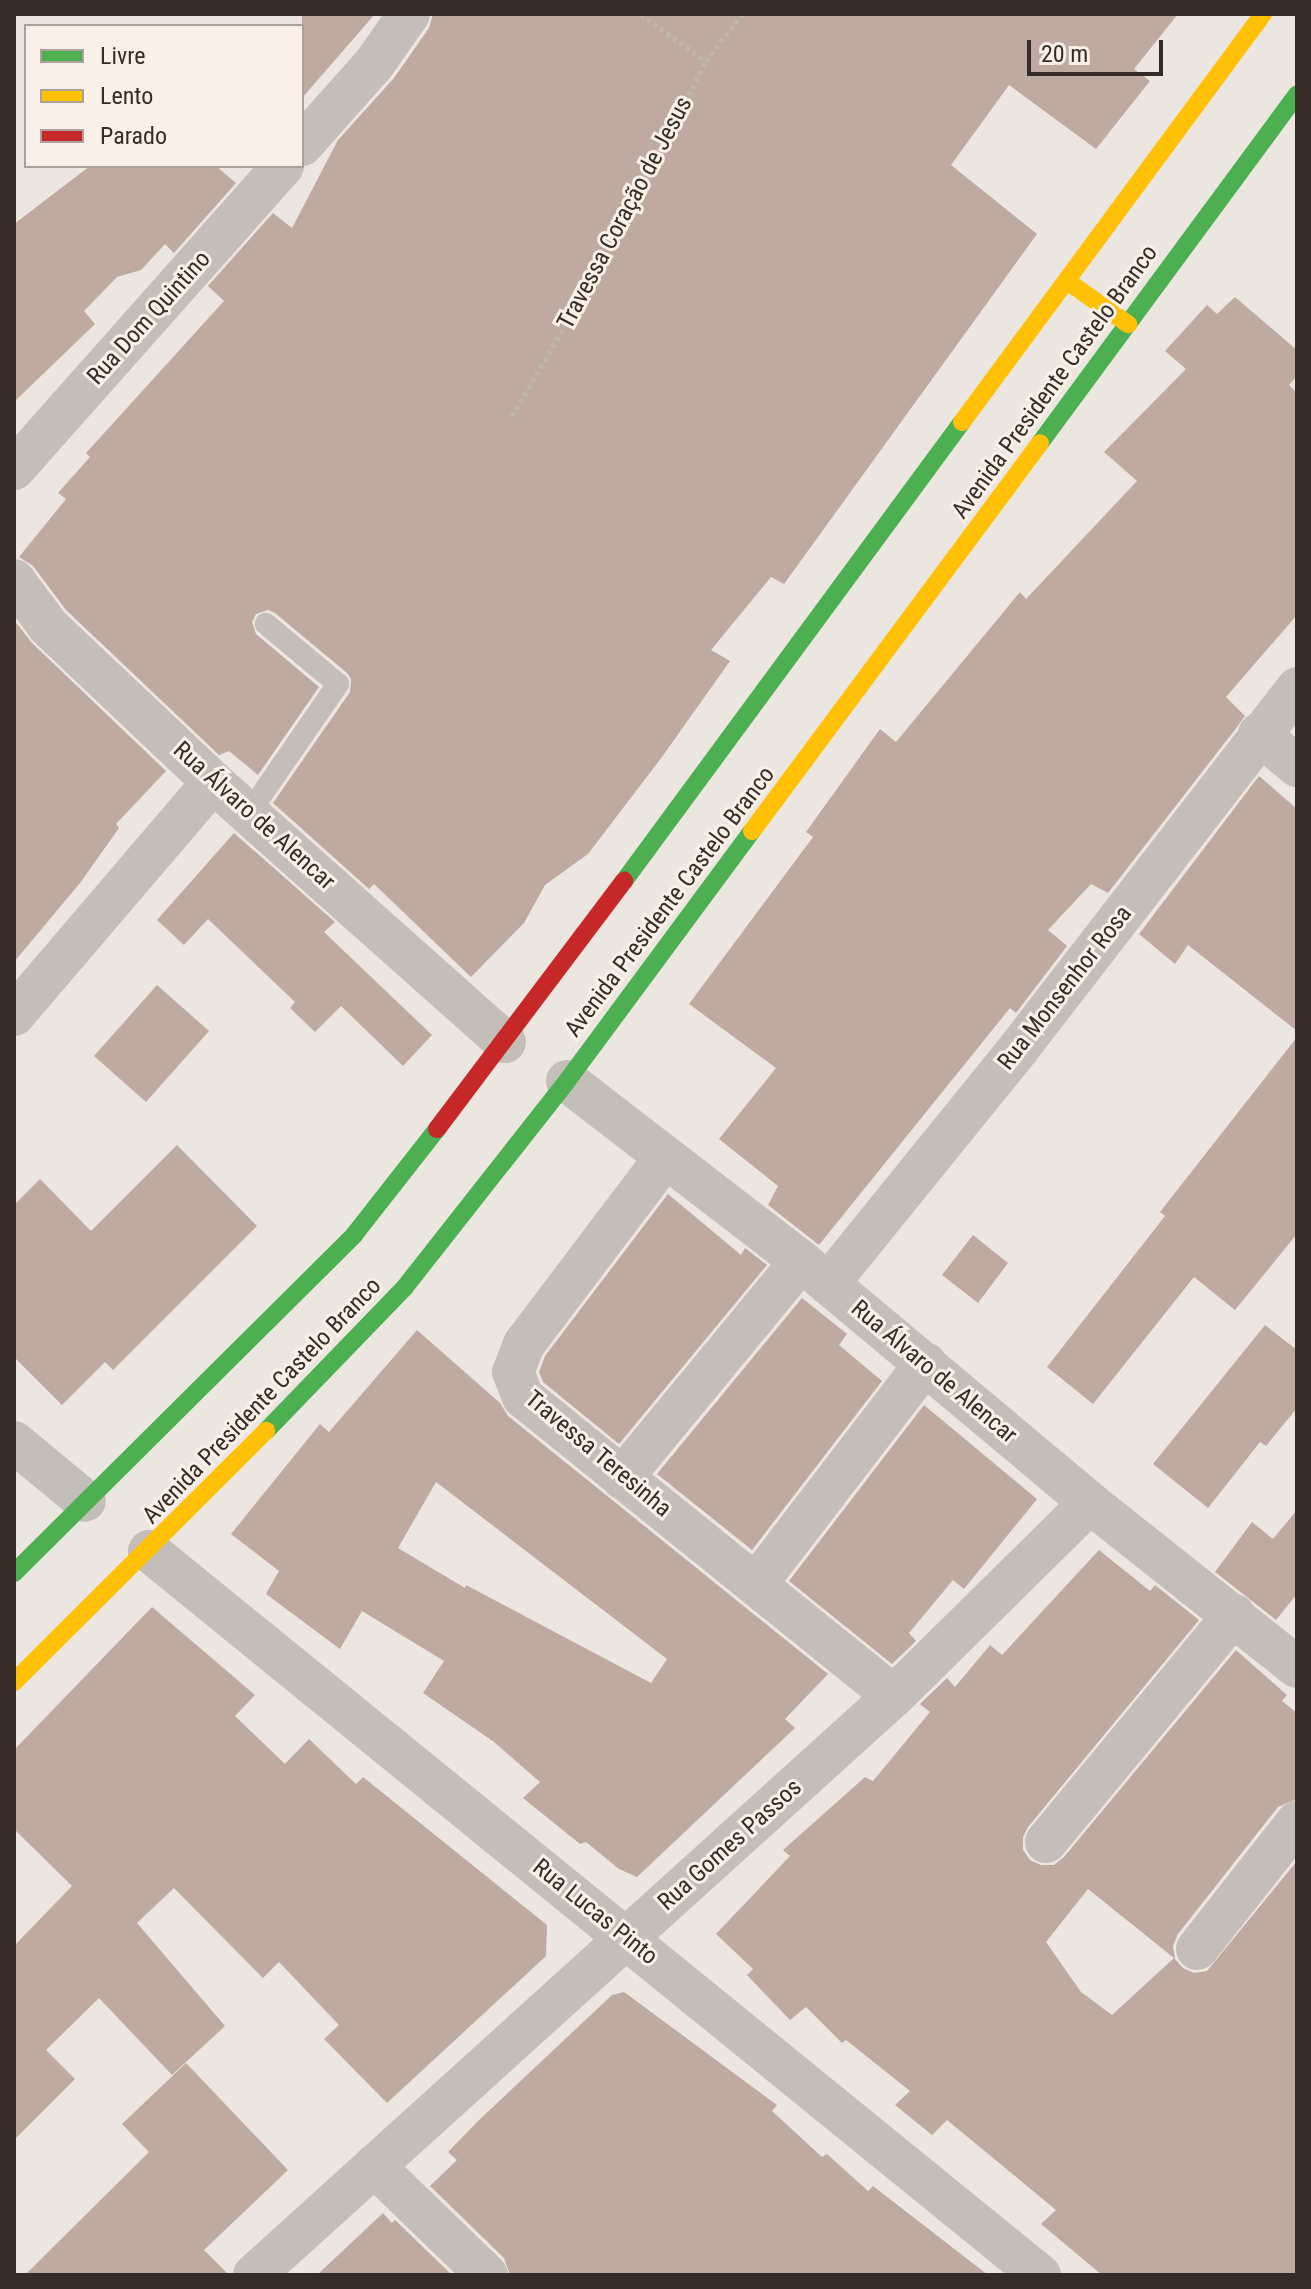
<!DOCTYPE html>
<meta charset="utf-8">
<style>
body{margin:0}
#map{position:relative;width:1311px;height:2289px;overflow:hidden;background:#ece6e0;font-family:"Roboto Condensed",sans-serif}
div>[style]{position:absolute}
.building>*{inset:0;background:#bfaaa2}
.path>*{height:5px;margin-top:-2.5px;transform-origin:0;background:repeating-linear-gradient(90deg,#bdb6b1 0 4px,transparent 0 8px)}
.lane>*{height:22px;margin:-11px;padding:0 11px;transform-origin:11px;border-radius:11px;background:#c4beb9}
.street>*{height:42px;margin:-21px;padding:0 21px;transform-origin:21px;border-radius:21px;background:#c4beb9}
.fast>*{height:18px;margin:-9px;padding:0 9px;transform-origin:9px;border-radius:9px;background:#4caf50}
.slow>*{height:18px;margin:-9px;padding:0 9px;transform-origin:9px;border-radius:9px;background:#ffc107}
.jam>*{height:18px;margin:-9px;padding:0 9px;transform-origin:9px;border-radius:9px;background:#c62828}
span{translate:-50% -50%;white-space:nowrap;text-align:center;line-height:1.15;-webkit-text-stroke:6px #f9f0e7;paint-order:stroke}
.street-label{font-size:24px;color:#352b27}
.frame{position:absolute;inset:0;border:16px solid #352b27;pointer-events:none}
.legend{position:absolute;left:24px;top:24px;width:280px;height:144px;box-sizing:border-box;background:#f9f0e7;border:2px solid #aba19a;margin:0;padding:10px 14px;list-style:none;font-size:24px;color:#352b27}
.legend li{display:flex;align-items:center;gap:16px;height:40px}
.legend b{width:40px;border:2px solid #aba19a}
.scale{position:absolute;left:1027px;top:40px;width:136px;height:36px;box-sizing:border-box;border:4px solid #352b27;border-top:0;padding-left:10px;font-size:24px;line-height:28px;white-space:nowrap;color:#352b27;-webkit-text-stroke:6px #f9f0e7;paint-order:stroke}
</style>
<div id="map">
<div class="building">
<i style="clip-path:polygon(302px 14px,375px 14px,302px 98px)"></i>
<i style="clip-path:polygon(433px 14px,1178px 14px,1134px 69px,1150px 81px,1096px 149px,1009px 85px,951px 165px,1037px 234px,784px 584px,771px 577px,711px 650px,730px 661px,662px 757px,588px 854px,545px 885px,524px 923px,471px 977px,374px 884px,369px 889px,273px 803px,350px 692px,351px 679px,347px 673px,275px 613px,268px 610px,256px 614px,252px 622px,256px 634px,319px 687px,258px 775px,229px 751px,219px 755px,66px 610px,33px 566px,19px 557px,66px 499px,58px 493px,90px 457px,86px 453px,224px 301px,208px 286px,273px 213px,292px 228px,338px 140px,394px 78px,429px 28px)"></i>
<i style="clip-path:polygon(90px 166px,216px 166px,236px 183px,174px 253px,165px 244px,141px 270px,117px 277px,84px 311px,95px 324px,14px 402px,14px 224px)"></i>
<i style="clip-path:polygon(1235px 297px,1297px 350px,1297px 376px,1289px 385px,1297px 393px,1297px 615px,1226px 697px,1245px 716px,1237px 727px,1108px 893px,1091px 884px,1048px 930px,1067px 946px,1016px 1013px,1010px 1008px,819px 1245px,768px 1205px,778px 1186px,719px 1139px,776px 1068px,689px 1004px,813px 837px,806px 832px,880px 729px,896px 742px,1020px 592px,1026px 599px,1137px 481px,1104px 452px,1186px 369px,1165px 351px,1207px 305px,1217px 314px)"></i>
<i style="clip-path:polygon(14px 620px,32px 643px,166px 771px,116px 824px,119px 828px,80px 883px,14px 962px)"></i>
<i style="clip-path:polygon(1259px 776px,1297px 809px,1297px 1031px,1188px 945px,1175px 964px,1139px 934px)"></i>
<i style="clip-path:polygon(234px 833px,335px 922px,324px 932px,432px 1035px,403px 1066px,341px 1006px,315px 1032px,290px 1008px,295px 1002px,208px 919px,184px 945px,157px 920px)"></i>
<i style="clip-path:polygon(157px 985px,209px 1031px,146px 1102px,94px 1056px)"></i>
<i style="clip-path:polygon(1297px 1037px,1297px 1234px,1235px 1310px,1194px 1277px,1093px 1404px,1047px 1367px,1165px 1216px,1160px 1212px)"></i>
<i style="clip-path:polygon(177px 1145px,257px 1226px,113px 1370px,105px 1362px,62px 1405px,14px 1357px,14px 1205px,40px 1179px,91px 1231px)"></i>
<i style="clip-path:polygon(668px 1194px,741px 1255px,745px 1248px,767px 1265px,619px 1444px,543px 1382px,539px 1372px,545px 1356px)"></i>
<i style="clip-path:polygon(973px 1235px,1008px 1263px,978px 1303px,942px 1275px)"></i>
<i style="clip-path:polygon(802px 1298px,847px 1334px,839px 1345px,882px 1381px,752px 1550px,657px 1474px)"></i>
<i style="clip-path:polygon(1265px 1325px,1297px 1350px,1297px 1408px,1266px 1446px,1260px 1442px,1208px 1508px,1153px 1464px)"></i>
<i style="clip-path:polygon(evenodd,417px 1330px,500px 1403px,508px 1416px,828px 1674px,785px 1719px,795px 1728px,637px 1877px,619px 1869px,586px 1842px,580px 1844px,523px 1798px,540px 1782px,494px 1742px,423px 1693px,444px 1661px,362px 1611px,340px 1649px,266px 1594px,279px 1571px,231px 1534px,320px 1424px,329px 1432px,417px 1330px,436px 1482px,667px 1659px,651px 1683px,466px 1585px,465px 1588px,398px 1548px,436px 1482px)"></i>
<i style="clip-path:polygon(924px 1405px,1037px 1499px,964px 1589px,953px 1580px,909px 1633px,916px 1641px,892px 1664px,789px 1581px)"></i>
<i style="clip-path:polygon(1297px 1510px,1297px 1594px,1276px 1620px,1215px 1572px,1252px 1522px,1273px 1539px)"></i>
<i style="clip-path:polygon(evenodd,1099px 1550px,1150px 1591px,1155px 1585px,1199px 1620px,1028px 1827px,1023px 1837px,1023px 1850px,1030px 1860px,1041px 1865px,1054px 1865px,1064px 1857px,1236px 1650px,1287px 1695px,1282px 1701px,1297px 1713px,1297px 1799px,1278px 1807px,1178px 1934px,1173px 1946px,1175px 1959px,1183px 1968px,1194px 1973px,1207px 1971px,1297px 1861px,1297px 2275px,1102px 2275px,1041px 2224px,1056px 2210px,947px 2120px,932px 2135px,895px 2105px,910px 2091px,846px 2040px,842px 2043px,806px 2007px,790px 2020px,747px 1975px,753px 1969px,716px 1934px,790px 1856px,783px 1850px,865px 1777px,873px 1781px,930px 1712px,920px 1704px,947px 1678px,955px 1687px,990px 1645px,1002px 1655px,1099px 1550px,1088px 1889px,1174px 1958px,1112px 2015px,1081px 1992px,1046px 1942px,1088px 1889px)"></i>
<i style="clip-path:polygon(152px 1607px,255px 1695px,235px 1716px,285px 1764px,309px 1739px,356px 1784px,363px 1777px,547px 1925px,546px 1956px,387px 2103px,324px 2039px,339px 2025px,279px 1962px,263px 1978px,174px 1888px,137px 1923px,225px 2026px,172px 2075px,99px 1998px,46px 2050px,75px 2079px,14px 2140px,14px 1946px,72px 1886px,14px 1829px,14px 1750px)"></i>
<i style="clip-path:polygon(624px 1992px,777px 2105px,772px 2111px,822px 2157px,827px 2154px,868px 2191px,873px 2186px,988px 2275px,510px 2275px,504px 2258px,430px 2186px,457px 2160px,448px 2152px,478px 2121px,612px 1995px)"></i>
<i style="clip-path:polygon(186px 2063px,288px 2170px,204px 2250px,229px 2275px,25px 2275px,149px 2152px,122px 2124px)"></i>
<i style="clip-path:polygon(383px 2213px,392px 2223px,395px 2220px,452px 2275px,317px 2275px)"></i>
</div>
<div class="path">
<i style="left:641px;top:14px;width:80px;rotate:35.9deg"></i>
<i style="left:512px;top:416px;width:199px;rotate:-59.4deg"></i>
<i style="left:613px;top:245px;width:206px;rotate:-63.2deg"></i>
<i style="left:706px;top:61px;width:59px;rotate:-52.5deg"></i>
</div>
<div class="lane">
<i style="left:249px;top:813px;width:157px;rotate:-55.4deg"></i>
<i style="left:338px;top:684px;width:94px;rotate:-140.2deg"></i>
</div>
<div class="street">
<i style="left:302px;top:145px;width:108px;rotate:-48.4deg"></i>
<i style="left:374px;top:64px;width:61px;rotate:-55deg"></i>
<i style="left:14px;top:469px;width:405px;rotate:-48.4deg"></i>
<i style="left:14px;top:580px;width:57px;rotate:53.5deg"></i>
<i style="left:48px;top:626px;width:227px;rotate:43.4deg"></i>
<i style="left:213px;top:782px;width:391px;rotate:41.7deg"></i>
<i style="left:1259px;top:734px;width:50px;rotate:40.1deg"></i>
<i style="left:14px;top:1015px;width:306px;rotate:-49.5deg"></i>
<i style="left:567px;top:1081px;width:295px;rotate:37.6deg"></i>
<i style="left:801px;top:1261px;width:377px;rotate:39.9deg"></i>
<i style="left:1090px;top:1503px;width:264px;rotate:38.4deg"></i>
<i style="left:664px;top:1159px;width:232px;rotate:127.1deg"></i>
<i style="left:524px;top:1344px;width:30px;rotate:111deg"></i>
<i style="left:513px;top:1372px;width:27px;rotate:68deg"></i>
<i style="left:523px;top:1397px;width:476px;rotate:38.9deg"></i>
<i style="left:828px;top:1284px;width:304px;rotate:-51deg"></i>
<i style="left:1019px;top:1048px;width:455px;rotate:-52.3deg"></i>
<i style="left:14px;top:1442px;width:92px;rotate:39.7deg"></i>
<i style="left:622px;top:1478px;width:281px;rotate:-50.5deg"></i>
<i style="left:149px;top:1551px;width:1148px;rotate:39.1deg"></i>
<i style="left:757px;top:1583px;width:277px;rotate:-52.5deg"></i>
<i style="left:1046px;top:1842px;width:295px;rotate:-50.4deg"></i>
<i style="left:1197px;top:1949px;width:162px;rotate:-51.8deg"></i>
<i style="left:374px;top:2166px;width:157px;rotate:44deg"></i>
<i style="left:254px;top:2275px;width:863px;rotate:-42.14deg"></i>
<i style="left:894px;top:1696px;width:275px;rotate:-44.6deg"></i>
</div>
<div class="fast">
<i style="left:1040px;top:443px;width:433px;rotate:-53.6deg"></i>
<i style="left:624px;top:881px;width:570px;rotate:-53.63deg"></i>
<i style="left:266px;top:1431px;width:200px;rotate:-46deg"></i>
<i style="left:405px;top:1287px;width:262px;rotate:-51.8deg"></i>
<i style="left:567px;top:1081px;width:311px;rotate:-53.5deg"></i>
<i style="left:14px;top:1573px;width:479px;rotate:-44.8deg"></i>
<i style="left:354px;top:1235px;width:135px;rotate:-51.9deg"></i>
</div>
<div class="slow">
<i style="left:1067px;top:281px;width:75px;rotate:35.2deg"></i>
<i style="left:962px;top:422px;width:507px;rotate:-53.58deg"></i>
<i style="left:752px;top:831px;width:483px;rotate:-53.4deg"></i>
<i style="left:14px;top:1682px;width:356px;rotate:-44.9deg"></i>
</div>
<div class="jam">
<i style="left:437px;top:1129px;width:311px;rotate:-53deg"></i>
</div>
<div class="street-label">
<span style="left:625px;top:213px;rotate:-62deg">Travessa Coração de Jesus</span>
<span style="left:149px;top:318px;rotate:-48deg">Rua Dom Quintino</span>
<span style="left:1055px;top:382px;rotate:-54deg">Avenida Presidente Castelo Branco</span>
<span style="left:254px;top:816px;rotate:42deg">Rua Álvaro de Alencar</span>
<span style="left:670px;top:902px;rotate:-53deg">Avenida Presidente Castelo Branco</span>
<span style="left:1065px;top:988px;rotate:-52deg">Rua Monsenhor Rosa</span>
<span style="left:934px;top:1372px;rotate:40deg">Rua Álvaro de Alencar</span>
<span style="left:262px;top:1401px;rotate:-46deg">Avenida Presidente Castelo Branco</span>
<span style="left:598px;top:1454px;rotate:40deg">Travessa Teresinha</span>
<span style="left:730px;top:1845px;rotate:-42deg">Rua Gomes Passos</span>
<span style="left:595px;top:1912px;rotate:39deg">Rua Lucas Pinto</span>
</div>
<div class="frame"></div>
<ul class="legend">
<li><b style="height:10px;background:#4caf50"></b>Livre</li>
<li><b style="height:10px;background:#ffc107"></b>Lento</li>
<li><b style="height:10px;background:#c62828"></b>Parado</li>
</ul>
<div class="scale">20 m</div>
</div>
